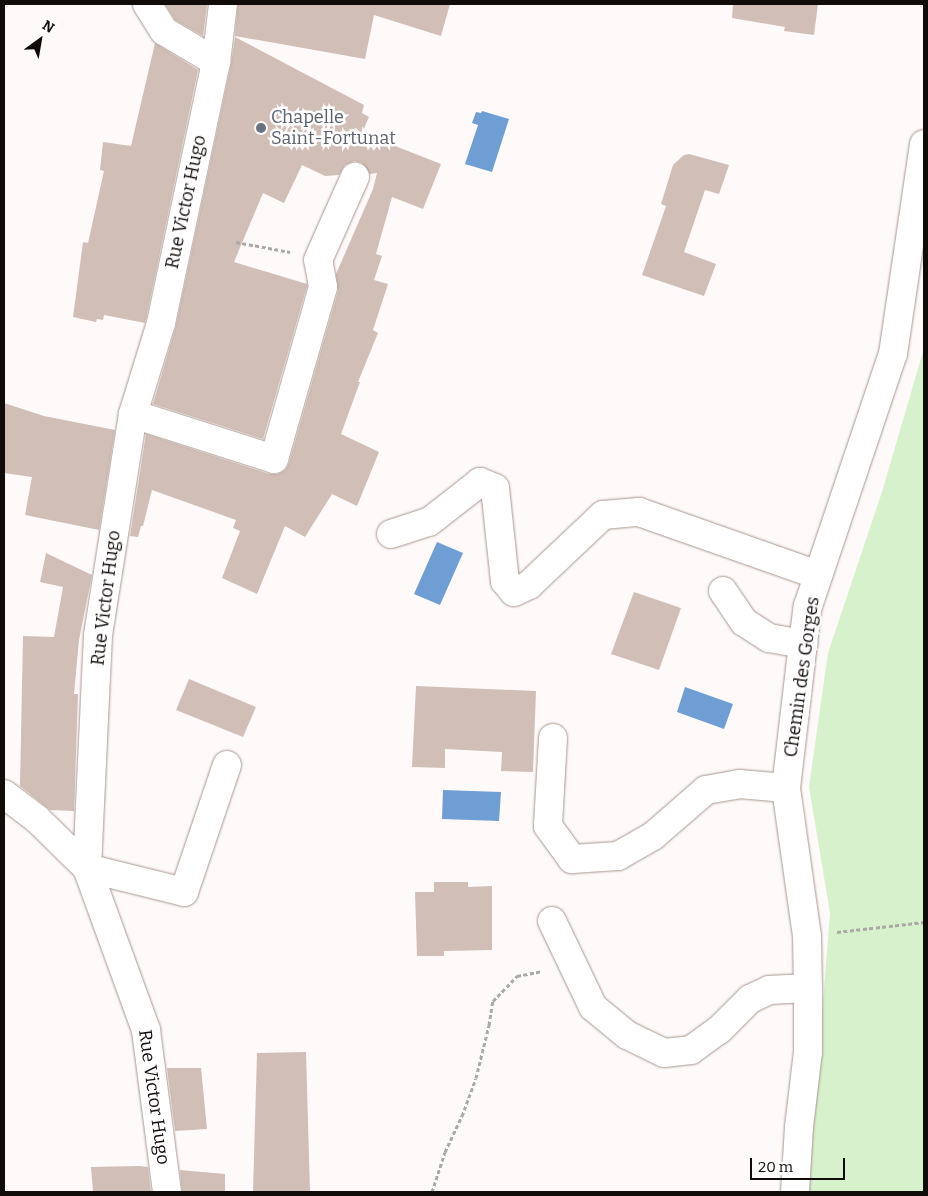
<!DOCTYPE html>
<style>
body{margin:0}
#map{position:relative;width:928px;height:1196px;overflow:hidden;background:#fefaf9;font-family:Bitter,serif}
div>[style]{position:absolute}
.green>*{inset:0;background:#d6f1cb}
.water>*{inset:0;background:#6f9ed4}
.building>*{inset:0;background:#d1beb7}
.path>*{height:3px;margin-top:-1.5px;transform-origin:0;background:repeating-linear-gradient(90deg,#ada8a7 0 4px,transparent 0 6.5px)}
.roads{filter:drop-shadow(0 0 1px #a8968f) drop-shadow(0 0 1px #a8968f)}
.minor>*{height:28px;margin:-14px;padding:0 14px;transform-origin:14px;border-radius:14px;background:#fff}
.dots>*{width:14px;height:14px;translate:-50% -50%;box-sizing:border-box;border:2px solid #fff;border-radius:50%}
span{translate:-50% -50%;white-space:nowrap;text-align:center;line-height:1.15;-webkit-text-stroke:5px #fff;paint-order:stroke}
.worship-label{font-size:18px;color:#5b616d}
.left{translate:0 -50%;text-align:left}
.street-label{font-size:18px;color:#110b09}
.frame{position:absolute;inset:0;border:5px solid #110b09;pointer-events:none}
.north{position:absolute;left:15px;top:15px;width:50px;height:50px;-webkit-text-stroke:4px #fff;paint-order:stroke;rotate:32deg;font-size:14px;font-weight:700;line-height:20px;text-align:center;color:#110b09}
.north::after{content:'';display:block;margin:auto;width:18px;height:22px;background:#110b09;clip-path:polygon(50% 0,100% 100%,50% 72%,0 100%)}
.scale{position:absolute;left:750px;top:1158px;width:95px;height:22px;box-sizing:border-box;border:2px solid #110b09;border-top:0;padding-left:6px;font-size:15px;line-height:18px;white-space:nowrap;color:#110b09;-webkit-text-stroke:4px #fff;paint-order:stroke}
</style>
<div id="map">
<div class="green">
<i style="clip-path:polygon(924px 348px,924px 1192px,808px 1192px,830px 913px,809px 787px,828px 653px,882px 492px)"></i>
</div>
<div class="water">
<i style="clip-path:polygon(482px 111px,509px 119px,492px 172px,465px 164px,478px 125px,472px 123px,476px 112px,481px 113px)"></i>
<i style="clip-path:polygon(437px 542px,463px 553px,440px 605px,414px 594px)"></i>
<i style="clip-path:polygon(685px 687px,733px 704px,724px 729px,677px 712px)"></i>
<i style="clip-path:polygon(443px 790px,501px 792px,499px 821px,442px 819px)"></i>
</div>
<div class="building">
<i style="clip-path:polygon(165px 4px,207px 4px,203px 36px,175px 20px)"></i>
<i style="clip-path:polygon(238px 4px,450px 4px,441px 36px,374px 15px,365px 59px,235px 36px)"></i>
<i style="clip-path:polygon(733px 4px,818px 4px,814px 35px,784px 31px,785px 27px,732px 18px)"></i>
<i style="clip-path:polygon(235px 37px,364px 105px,362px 113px,369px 117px,362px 133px,441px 164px,423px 209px,392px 197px,376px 254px,382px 256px,374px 280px,388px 284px,373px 330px,378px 333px,358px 382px,360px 382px,341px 434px,379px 452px,357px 506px,332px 494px,305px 537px,285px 526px,257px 594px,222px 578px,240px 531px,233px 528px,236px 520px,152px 490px,143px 526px,141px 526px,138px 537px,130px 536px,146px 434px,269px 474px,278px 474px,285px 470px,289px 463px,338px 291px,336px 274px,373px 189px,377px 173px,370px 174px,362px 163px,354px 161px,345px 165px,339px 175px,325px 176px,302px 165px,284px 203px,263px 193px,234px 262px,307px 284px,307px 286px,263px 439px,153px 404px,176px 326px,231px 65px)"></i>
<i style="clip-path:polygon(155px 43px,198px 70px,146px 319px,145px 323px,104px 315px,103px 320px,97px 319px,96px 322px,73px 317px,83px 242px,88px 243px,104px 171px,100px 170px,103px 142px,131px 146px)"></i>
<i style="clip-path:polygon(689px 154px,729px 165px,719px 194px,705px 190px,684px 252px,716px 264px,704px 296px,642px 275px,666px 206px,661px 204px,673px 165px,684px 155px)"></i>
<i style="clip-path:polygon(4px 403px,44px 416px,115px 430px,99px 530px,25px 515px,32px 477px,4px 473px)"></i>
<i style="clip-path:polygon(46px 553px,92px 575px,79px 640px,74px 694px,78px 694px,74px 811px,50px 810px,20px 786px,23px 636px,54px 637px,63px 587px,40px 582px)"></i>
<i style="clip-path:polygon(634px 592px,681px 608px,659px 670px,611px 654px)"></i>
<i style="clip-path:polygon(189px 679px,256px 707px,243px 737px,176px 710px)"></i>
<i style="clip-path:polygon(416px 686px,536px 691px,533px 772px,501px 771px,502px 752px,445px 749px,445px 768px,412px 767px)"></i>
<i style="clip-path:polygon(434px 882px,468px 882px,468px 887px,492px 886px,492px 950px,444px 951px,444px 956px,417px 956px,415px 892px,434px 892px)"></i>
<i style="clip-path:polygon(306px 1052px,310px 1192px,253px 1192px,257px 1053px)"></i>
<i style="clip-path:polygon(167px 1068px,201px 1068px,207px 1129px,175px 1131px)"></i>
<i style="clip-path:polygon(139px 1166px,148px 1167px,151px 1192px,93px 1192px,91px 1167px)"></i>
<i style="clip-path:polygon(180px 1170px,225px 1174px,225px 1192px,182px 1192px)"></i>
</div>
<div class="path">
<i style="left:236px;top:242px;width:55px;rotate:10.5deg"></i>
<i style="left:837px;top:932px;width:88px;rotate:-6.6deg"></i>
<i style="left:432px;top:1192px;width:42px;rotate:-72deg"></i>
<i style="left:445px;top:1152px;width:40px;rotate:-65deg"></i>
<i style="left:462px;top:1116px;width:40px;rotate:-69.8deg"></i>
<i style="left:476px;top:1078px;width:55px;rotate:-76.2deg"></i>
<i style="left:489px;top:1025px;width:24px;rotate:-81deg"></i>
<i style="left:493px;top:1001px;width:35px;rotate:-46deg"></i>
<i style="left:517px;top:976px;width:25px;rotate:-11deg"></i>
</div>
<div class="roads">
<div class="minor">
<i style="left:147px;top:4px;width:32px;rotate:58deg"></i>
<i style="left:164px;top:31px;width:61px;rotate:30.8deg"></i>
<i style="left:133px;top:414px;width:148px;rotate:17.7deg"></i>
<i style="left:274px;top:459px;width:179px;rotate:-74.1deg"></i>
<i style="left:323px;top:287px;width:27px;rotate:-100deg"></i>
<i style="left:318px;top:260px;width:91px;rotate:-66deg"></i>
<i style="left:391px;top:534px;width:40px;rotate:-18deg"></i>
<i style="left:429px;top:522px;width:65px;rotate:-38.1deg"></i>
<i style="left:480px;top:482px;width:16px;rotate:22deg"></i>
<i style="left:495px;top:488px;width:94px;rotate:83.9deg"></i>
<i style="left:505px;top:581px;width:14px;rotate:51deg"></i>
<i style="left:514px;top:592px;width:17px;rotate:-25deg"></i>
<i style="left:529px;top:585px;width:102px;rotate:-43.4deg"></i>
<i style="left:603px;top:515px;width:36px;rotate:-5deg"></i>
<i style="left:639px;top:512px;width:190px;rotate:19.4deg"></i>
<i style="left:723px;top:591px;width:37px;rotate:56deg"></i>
<i style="left:744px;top:622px;width:30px;rotate:33deg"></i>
<i style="left:769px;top:638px;width:35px;rotate:10deg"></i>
<i style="left:553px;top:738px;width:88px;rotate:93.3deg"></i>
<i style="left:548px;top:826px;width:41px;rotate:54deg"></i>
<i style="left:572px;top:859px;width:46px;rotate:-3.7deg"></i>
<i style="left:618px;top:856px;width:40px;rotate:-29.7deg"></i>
<i style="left:653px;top:836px;width:70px;rotate:-41deg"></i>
<i style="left:706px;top:790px;width:34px;rotate:-10deg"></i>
<i style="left:739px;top:784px;width:47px;rotate:4.9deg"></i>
<i style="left:4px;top:794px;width:41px;rotate:37.1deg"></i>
<i style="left:37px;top:819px;width:70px;rotate:44.4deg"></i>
<i style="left:87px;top:868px;width:100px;rotate:13.9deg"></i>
<i style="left:184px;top:892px;width:134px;rotate:-71.3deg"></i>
<i style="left:552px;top:921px;width:95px;rotate:64.5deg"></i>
<i style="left:593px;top:1007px;width:44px;rotate:39.5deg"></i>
<i style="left:627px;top:1035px;width:41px;rotate:25.9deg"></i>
<i style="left:664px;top:1053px;width:27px;rotate:-6deg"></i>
<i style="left:691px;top:1050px;width:34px;rotate:-36deg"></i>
<i style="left:719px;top:1030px;width:44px;rotate:-45deg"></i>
<i style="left:750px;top:999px;width:21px;rotate:-25deg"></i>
<i style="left:769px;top:990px;width:39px;rotate:-3deg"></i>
<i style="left:167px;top:1192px;width:163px;rotate:-97.4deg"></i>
<i style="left:146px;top:1030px;width:172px;rotate:-110deg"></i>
<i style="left:87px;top:868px;width:233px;rotate:-87.3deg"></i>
<i style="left:98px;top:635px;width:224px;rotate:-81deg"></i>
<i style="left:133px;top:414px;width:95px;rotate:-72.9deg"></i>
<i style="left:161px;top:323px;width:267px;rotate:-78.1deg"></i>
<i style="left:216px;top:62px;width:58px;rotate:-83.1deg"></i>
<i style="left:795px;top:1192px;width:65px;rotate:-86.5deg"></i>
<i style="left:799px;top:1127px;width:76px;rotate:-83.2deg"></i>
<i style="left:808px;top:1052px;width:64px;rotate:-90deg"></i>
<i style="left:808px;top:988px;width:52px;rotate:-91.1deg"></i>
<i style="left:807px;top:936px;width:149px;rotate:-98.1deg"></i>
<i style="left:786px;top:788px;width:145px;rotate:-83.3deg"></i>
<i style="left:803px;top:644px;width:38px;rotate:-83deg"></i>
<i style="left:808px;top:606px;width:266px;rotate:-71.4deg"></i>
<i style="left:893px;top:354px;width:212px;rotate:-81.6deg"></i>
</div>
</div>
<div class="dots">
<i style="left:261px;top:128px;background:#6b7280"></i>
</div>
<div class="worship-label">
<span class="left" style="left:271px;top:128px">Chapelle<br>Saint-Fortunat</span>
</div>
<div class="street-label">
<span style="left:186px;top:202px;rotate:-78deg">Rue Victor Hugo</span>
<span style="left:106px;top:598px;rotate:-83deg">Rue Victor Hugo</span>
<span style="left:802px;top:677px;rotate:-82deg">Chemin des Gorges</span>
<span style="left:154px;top:1097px;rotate:82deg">Rue Victor Hugo</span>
</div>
<div class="frame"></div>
<div class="north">N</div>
<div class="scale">20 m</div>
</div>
